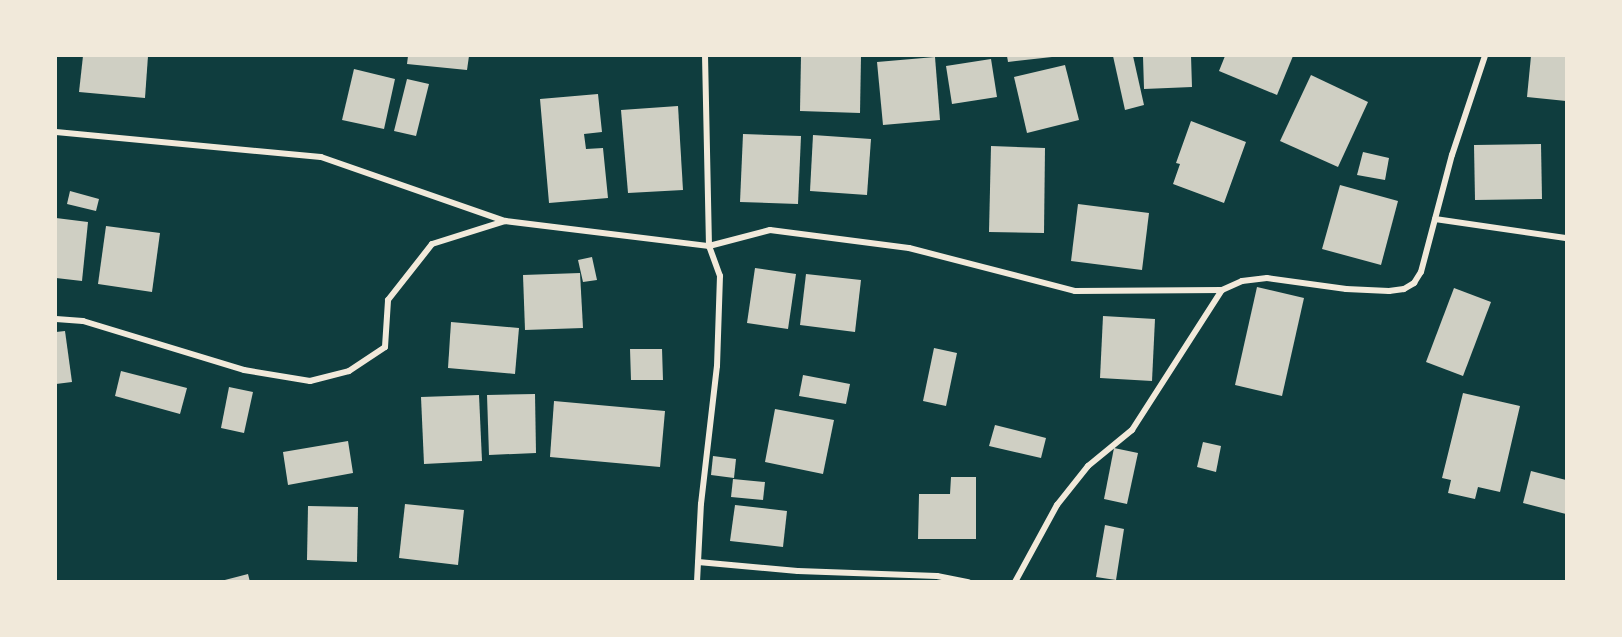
<!DOCTYPE html>
<style>
body{margin:0}
#map{position:relative;width:1622px;height:637px;overflow:hidden;background:#0f3d3e;font-family:"Exo 2",sans-serif}
div>[style]{position:absolute}
.building>*{inset:0;background:#cfcfc3}
.minor>*{height:6px;margin:-3px;padding:0 3px;transform-origin:3px;border-radius:3px;background:#f1e9da}
span{translate:-50% -50%;white-space:nowrap;text-align:center;line-height:1.15;-webkit-text-stroke:6px #f1e9da;paint-order:stroke}
.frame{position:absolute;inset:0;border:57px solid #f1e9da;pointer-events:none}
</style>
<div id="map">
<div class="building">
<i style="clip-path:polygon(83px 56px,148px 56px,145px 98px,79px 92px)"></i>
<i style="clip-path:polygon(408px 56px,469px 56px,467px 70px,407px 64px)"></i>
<i style="clip-path:polygon(801px 56px,861px 56px,860px 113px,800px 111px)"></i>
<i style="clip-path:polygon(1007px 56px,1052px 56px,1052px 57px,1008px 62px)"></i>
<i style="clip-path:polygon(1113px 56px,1133px 56px,1144px 105px,1125px 110px)"></i>
<i style="clip-path:polygon(1143px 56px,1191px 56px,1192px 87px,1144px 89px)"></i>
<i style="clip-path:polygon(1225px 56px,1293px 56px,1277px 95px,1219px 71px)"></i>
<i style="clip-path:polygon(1531px 56px,1566px 56px,1566px 101px,1527px 97px)"></i>
<i style="clip-path:polygon(935px 57px,940px 120px,883px 125px,877px 62px)"></i>
<i style="clip-path:polygon(991px 59px,997px 97px,952px 104px,946px 66px)"></i>
<i style="clip-path:polygon(1065px 65px,1079px 120px,1027px 133px,1014px 77px)"></i>
<i style="clip-path:polygon(354px 69px,395px 79px,384px 129px,342px 120px)"></i>
<i style="clip-path:polygon(1311px 75px,1368px 102px,1338px 167px,1280px 141px)"></i>
<i style="clip-path:polygon(407px 79px,429px 84px,416px 136px,394px 131px)"></i>
<i style="clip-path:polygon(598px 94px,602px 132px,584px 134px,586px 149px,603px 148px,608px 198px,549px 203px,540px 99px)"></i>
<i style="clip-path:polygon(678px 106px,683px 190px,628px 193px,621px 110px)"></i>
<i style="clip-path:polygon(1191px 121px,1246px 142px,1224px 203px,1173px 184px,1180px 164px,1176px 163px)"></i>
<i style="clip-path:polygon(743px 134px,801px 136px,798px 204px,740px 202px)"></i>
<i style="clip-path:polygon(813px 135px,871px 139px,867px 195px,810px 191px)"></i>
<i style="clip-path:polygon(1541px 144px,1542px 199px,1475px 200px,1474px 145px)"></i>
<i style="clip-path:polygon(991px 146px,1045px 148px,1044px 233px,989px 232px)"></i>
<i style="clip-path:polygon(1363px 152px,1389px 158px,1385px 180px,1357px 175px)"></i>
<i style="clip-path:polygon(1340px 185px,1398px 201px,1381px 265px,1322px 249px)"></i>
<i style="clip-path:polygon(70px 191px,99px 199px,96px 211px,67px 204px)"></i>
<i style="clip-path:polygon(1078px 204px,1149px 213px,1142px 270px,1071px 261px)"></i>
<i style="clip-path:polygon(56px 218px,88px 222px,82px 281px,56px 278px)"></i>
<i style="clip-path:polygon(106px 226px,160px 233px,152px 292px,98px 284px)"></i>
<i style="clip-path:polygon(592px 257px,597px 280px,583px 282px,578px 260px)"></i>
<i style="clip-path:polygon(755px 268px,796px 274px,788px 329px,747px 323px)"></i>
<i style="clip-path:polygon(580px 273px,583px 328px,525px 330px,523px 275px)"></i>
<i style="clip-path:polygon(806px 274px,861px 280px,855px 332px,800px 325px)"></i>
<i style="clip-path:polygon(1257px 287px,1304px 298px,1282px 396px,1235px 385px)"></i>
<i style="clip-path:polygon(1454px 288px,1491px 302px,1463px 376px,1426px 362px)"></i>
<i style="clip-path:polygon(1103px 316px,1155px 319px,1152px 381px,1100px 378px)"></i>
<i style="clip-path:polygon(451px 322px,519px 328px,515px 374px,448px 368px)"></i>
<i style="clip-path:polygon(65px 331px,72px 382px,56px 384px,56px 332px)"></i>
<i style="clip-path:polygon(934px 348px,957px 353px,946px 406px,923px 401px)"></i>
<i style="clip-path:polygon(630px 349px,662px 349px,663px 380px,631px 380px)"></i>
<i style="clip-path:polygon(121px 371px,187px 388px,180px 414px,115px 396px)"></i>
<i style="clip-path:polygon(803px 375px,850px 384px,846px 404px,799px 396px)"></i>
<i style="clip-path:polygon(229px 387px,253px 392px,244px 433px,221px 428px)"></i>
<i style="clip-path:polygon(1463px 393px,1520px 406px,1500px 492px,1478px 487px,1475px 499px,1448px 493px,1451px 480px,1442px 478px)"></i>
<i style="clip-path:polygon(535px 394px,536px 453px,489px 455px,487px 395px)"></i>
<i style="clip-path:polygon(479px 395px,482px 461px,424px 464px,421px 397px)"></i>
<i style="clip-path:polygon(554px 401px,665px 411px,660px 467px,550px 457px)"></i>
<i style="clip-path:polygon(775px 409px,834px 420px,823px 474px,765px 462px)"></i>
<i style="clip-path:polygon(995px 425px,1046px 438px,1041px 458px,989px 446px)"></i>
<i style="clip-path:polygon(348px 441px,353px 473px,288px 485px,283px 452px)"></i>
<i style="clip-path:polygon(1203px 442px,1221px 446px,1216px 472px,1197px 467px)"></i>
<i style="clip-path:polygon(1114px 448px,1138px 453px,1127px 504px,1104px 499px)"></i>
<i style="clip-path:polygon(713px 456px,736px 459px,734px 478px,711px 475px)"></i>
<i style="clip-path:polygon(1531px 471px,1566px 480px,1566px 514px,1523px 503px)"></i>
<i style="clip-path:polygon(951px 477px,976px 477px,976px 539px,918px 539px,919px 494px,950px 494px)"></i>
<i style="clip-path:polygon(733px 479px,765px 482px,763px 500px,731px 497px)"></i>
<i style="clip-path:polygon(405px 504px,464px 510px,458px 565px,399px 558px)"></i>
<i style="clip-path:polygon(735px 505px,787px 511px,783px 547px,730px 541px)"></i>
<i style="clip-path:polygon(308px 506px,358px 507px,357px 562px,307px 560px)"></i>
<i style="clip-path:polygon(1105px 525px,1124px 529px,1116px 580px,1096px 577px)"></i>
<i style="clip-path:polygon(248px 574px,250px 582px,221px 582px,221px 581px)"></i>
</div>
<div class="minor">
<i style="left:56px;top:132px;width:266px;rotate:5.4deg"></i>
<i style="left:321px;top:157px;width:195px;rotate:19.2deg"></i>
<i style="left:505px;top:221px;width:206px;rotate:7deg"></i>
<i style="left:709px;top:246px;width:63px;rotate:-14.7deg"></i>
<i style="left:770px;top:230px;width:140px;rotate:7.4deg"></i>
<i style="left:909px;top:248px;width:171px;rotate:14.5deg"></i>
<i style="left:1075px;top:291px;width:147px;rotate:-0.4deg"></i>
<i style="left:1435px;top:219px;width:132px;rotate:8.3deg"></i>
<i style="left:56px;top:319px;width:27px;rotate:4deg"></i>
<i style="left:83px;top:321px;width:168px;rotate:16.9deg"></i>
<i style="left:244px;top:370px;width:67px;rotate:9.5deg"></i>
<i style="left:310px;top:381px;width:40px;rotate:-14.4deg"></i>
<i style="left:349px;top:371px;width:43px;rotate:-33.7deg"></i>
<i style="left:385px;top:347px;width:47px;rotate:-86.3deg"></i>
<i style="left:388px;top:300px;width:71px;rotate:-51.8deg"></i>
<i style="left:432px;top:244px;width:77px;rotate:-17.5deg"></i>
<i style="left:698px;top:562px;width:100px;rotate:5.1deg"></i>
<i style="left:798px;top:571px;width:139px;rotate:2.1deg"></i>
<i style="left:937px;top:576px;width:32px;rotate:11deg"></i>
<i style="left:697px;top:582px;width:78px;rotate:-87.1deg"></i>
<i style="left:701px;top:504px;width:139px;rotate:-83.4deg"></i>
<i style="left:717px;top:366px;width:90px;rotate:-88.1deg"></i>
<i style="left:720px;top:276px;width:32px;rotate:-110deg"></i>
<i style="left:709px;top:246px;width:190px;rotate:-91.2deg"></i>
<i style="left:1015px;top:582px;width:88px;rotate:-61.4deg"></i>
<i style="left:1057px;top:505px;width:50px;rotate:-51.5deg"></i>
<i style="left:1088px;top:466px;width:57px;rotate:-39.3deg"></i>
<i style="left:1132px;top:430px;width:166px;rotate:-57.3deg"></i>
<i style="left:1222px;top:290px;width:22px;rotate:-24deg"></i>
<i style="left:1242px;top:281px;width:25px;rotate:-7deg"></i>
<i style="left:1267px;top:278px;width:80px;rotate:7.9deg"></i>
<i style="left:1346px;top:289px;width:43px;rotate:2.7deg"></i>
<i style="left:1389px;top:291px;width:15px;rotate:-8deg"></i>
<i style="left:1404px;top:289px;width:12px;rotate:-31deg"></i>
<i style="left:1414px;top:283px;width:13px;rotate:-58deg"></i>
<i style="left:1421px;top:272px;width:121px;rotate:-75.2deg"></i>
<i style="left:1452px;top:155px;width:104px;rotate:-71.6deg"></i>
</div>
<div class="frame"></div>
</div>
